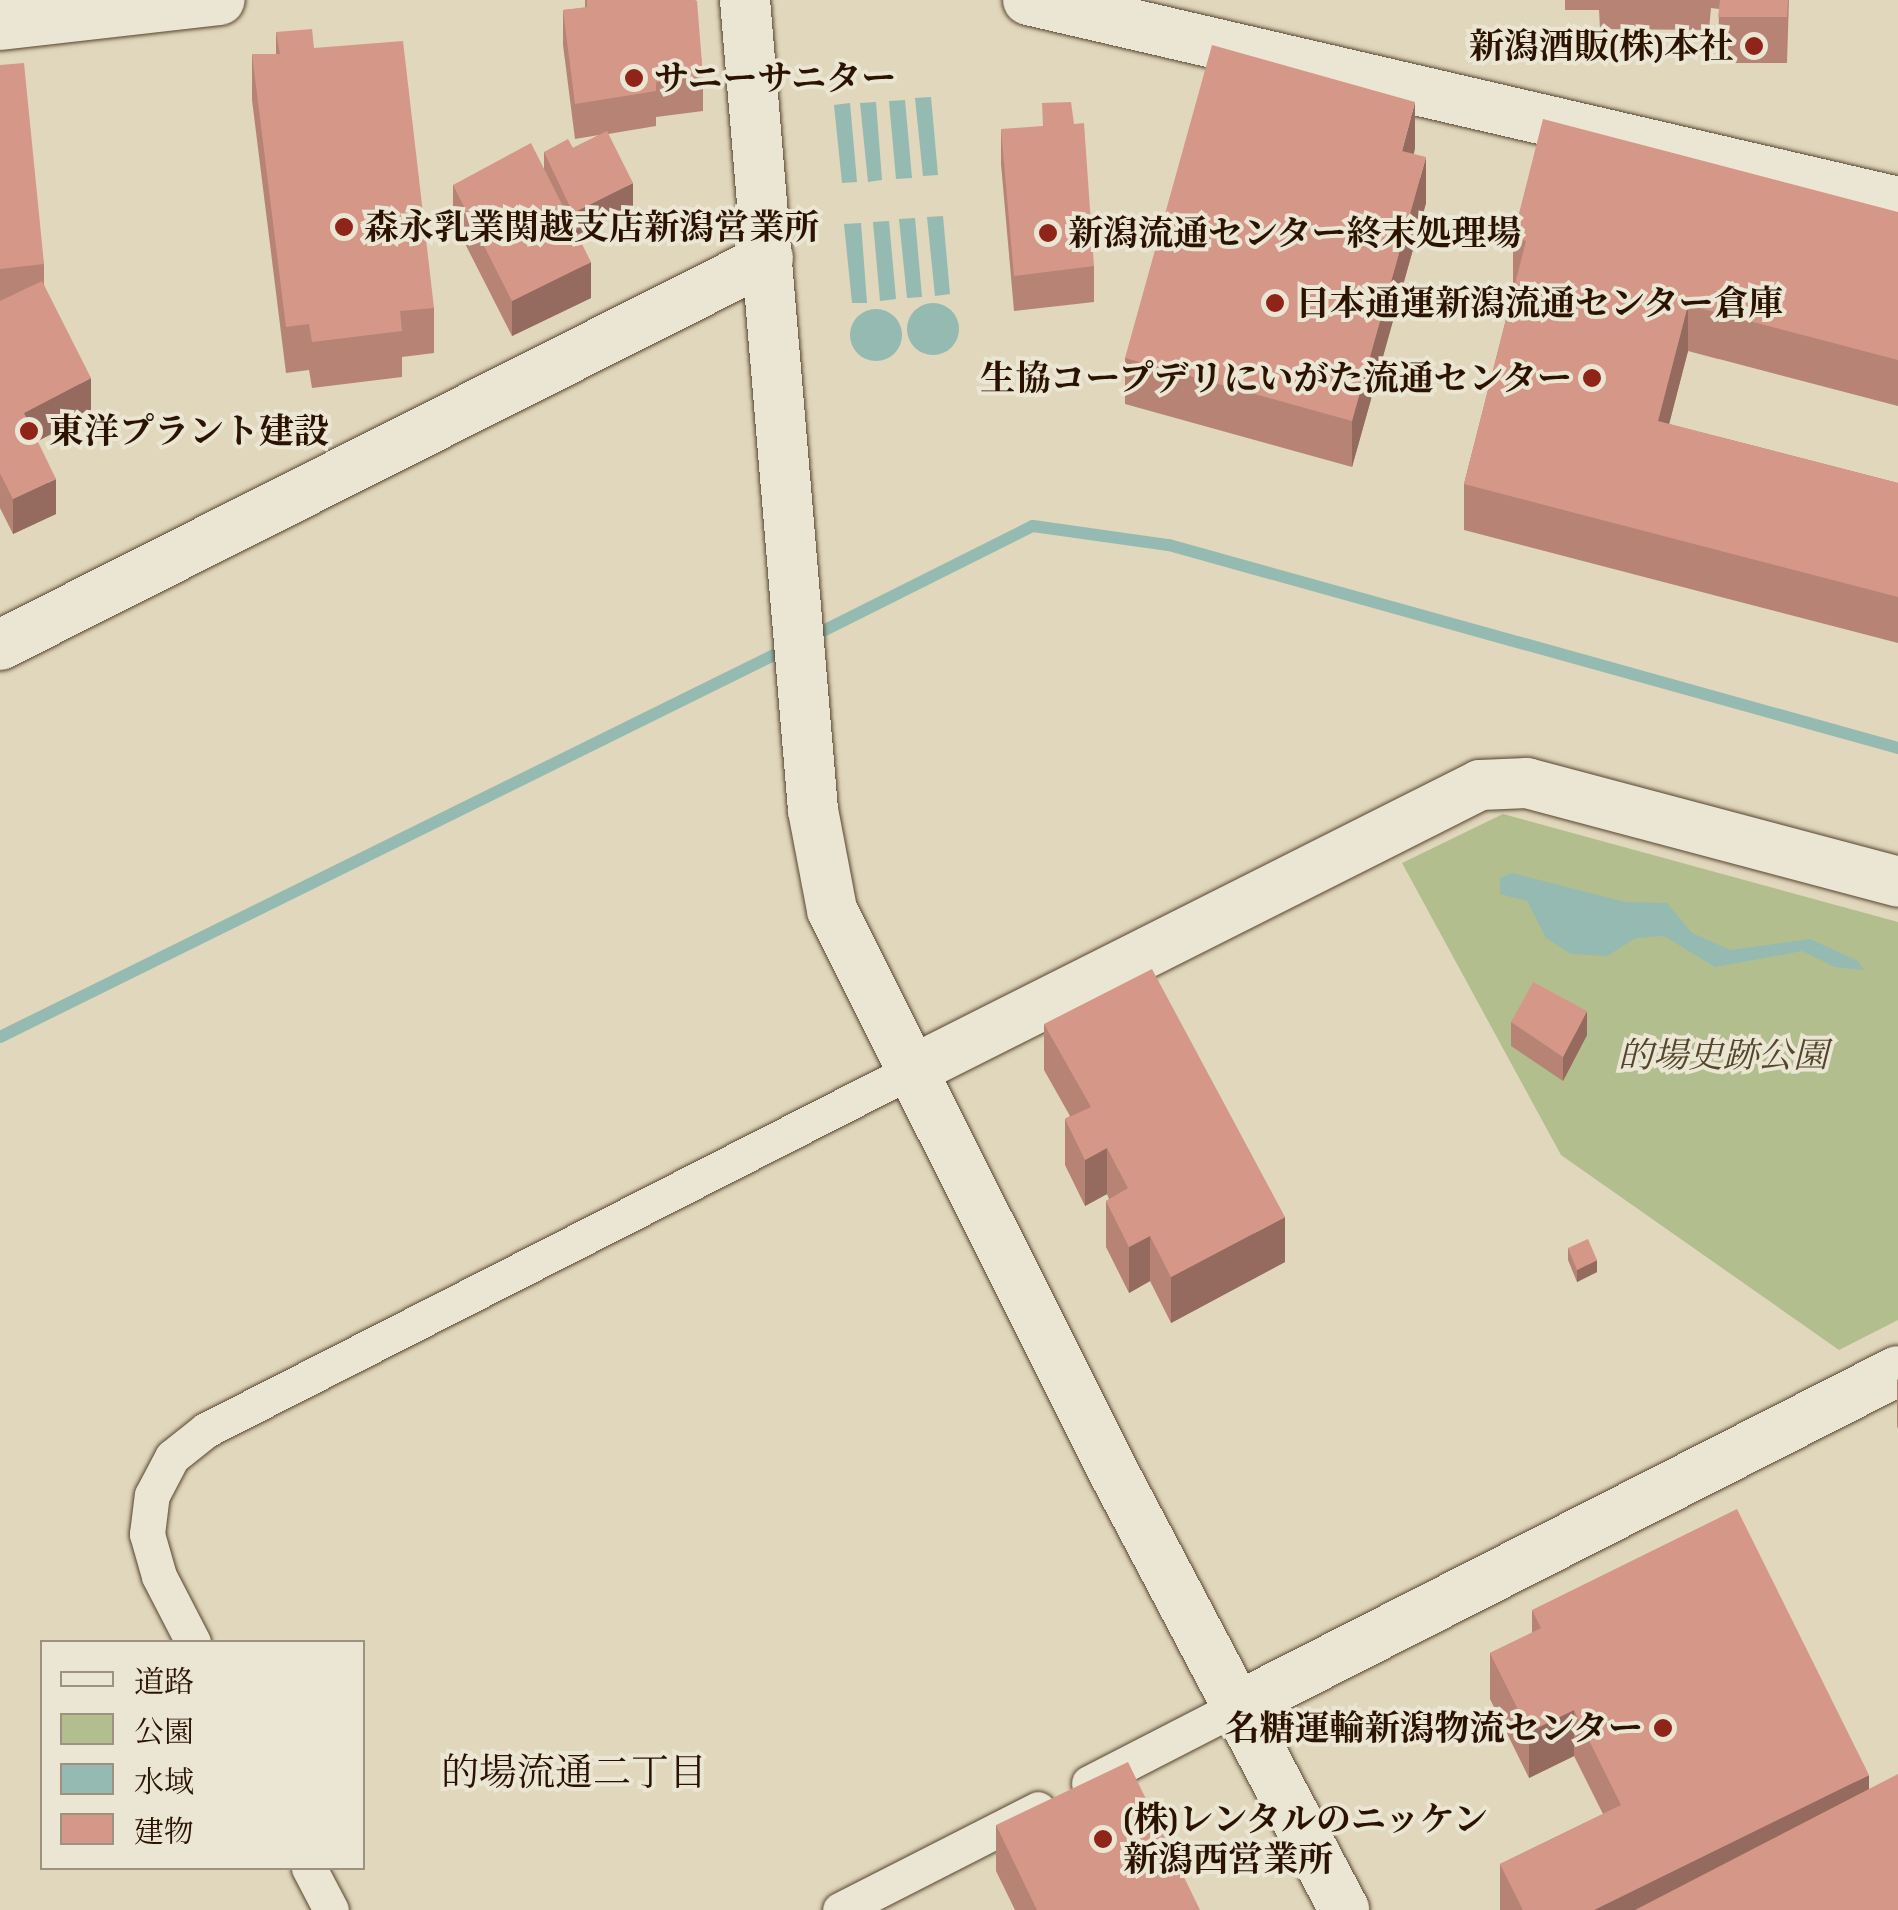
<!DOCTYPE html>
<meta charset="utf-8">
<style>
body{margin:0}
#map{position:relative;width:1898px;height:1910px;overflow:hidden;background:#e0d7bc;font-family:Alegreya,"Noto Serif JP",serif}
div>[style]{position:absolute}
.green>*{inset:0;background:#b3be8f}
.water>*{inset:0;background:#94bab1}
.round{border-radius:50%}
.stream>*{height:12px;margin:-6px;padding:0 6px;transform-origin:6px;border-radius:6px;background:#94bab1}
.roads{filter:drop-shadow(0 0 2px #58442f) drop-shadow(0 0 2px #58442f)}
.street>*{height:35px;margin:-17.5px;padding:0 17.5px;transform-origin:17.5px;border-radius:17.5px;background:#ebe5d3}
.secondary>*{height:50px;margin:-25px;padding:0 25px;transform-origin:25px;border-radius:25px;background:#ebe5d3}
.wall>*{inset:0;background:#b78375}
.shaded-wall>*{inset:0;background:#956a5f}
.building>*{inset:0;background:#d59888}
.dots>*{width:28px;height:28px;translate:-50% -50%;box-sizing:border-box;border:5px solid #ebe5d3;border-radius:50%}
span{translate:-50% -50%;white-space:nowrap;text-align:center;line-height:1.15;-webkit-text-stroke:8px #ebe5d3;paint-order:stroke}
.poi-label{font-size:35px;color:#2b1300;font-weight:700}
.right{translate:-100% -50%;text-align:right}
.left{translate:0 -50%;text-align:left}
.park-label{font-size:35px;color:#54462b;font-style:italic}
.neighbourhood-label{font-size:38px;color:#2b1300}
.legend{position:absolute;left:40px;top:1640px;width:325px;height:230px;box-sizing:border-box;background:#ebe5d3;border:2px solid #9e917f;margin:0;padding:12px 18px;list-style:none;font-size:30px;color:#2b1300}
.legend li{display:flex;align-items:center;gap:20px;height:50px}
.legend b{width:50px;border:2px solid #9e917f}
</style>
<div id="map">
<div class="green">
<i style="clip-path:polygon(1503px 814px,1898px 922px,1898px 1320px,1839px 1350px,1561px 1155px,1402px 863px)"></i>
</div>
<div class="water">
<i style="clip-path:polygon(931px 97px,938px 175px,923px 176px,915px 98px)"></i>
<i style="clip-path:polygon(905px 100px,912px 178px,896px 179px,889px 101px)"></i>
<i style="clip-path:polygon(876px 102px,882px 180px,868px 182px,860px 103px)"></i>
<i style="clip-path:polygon(850px 103px,857px 182px,842px 183px,834px 105px)"></i>
<i style="clip-path:polygon(943px 216px,950px 294px,935px 296px,927px 217px)"></i>
<i style="clip-path:polygon(915px 218px,922px 297px,907px 298px,899px 219px)"></i>
<i style="clip-path:polygon(889px 221px,896px 299px,880px 301px,873px 222px)"></i>
<i style="clip-path:polygon(861px 223px,867px 303px,852px 303px,844px 224px)"></i>
<i class="round" style="left:907px;top:303px;width:52px;height:52px"></i>
<i class="round" style="left:850px;top:309px;width:52px;height:52px"></i>
<i style="clip-path:polygon(1512px 873px,1625px 902px,1667px 903px,1692px 933px,1730px 950px,1810px 939px,1858px 961px,1864px 970px,1835px 967px,1802px 951px,1715px 967px,1664px 936px,1636px 938px,1607px 956px,1571px 954px,1546px 938px,1527px 901px,1500px 894px,1500px 878px)"></i>
</div>
<div class="stream">
<i style="left:811px;top:637px;width:248px;rotate:-26.6deg"></i>
<i style="left:1033px;top:526px;width:137px;rotate:8deg"></i>
<i style="left:1169px;top:545px;width:757px;rotate:15.56deg"></i>
<i style="left:0;top:1037px;width:879px;rotate:-26.27deg"></i>
</div>
<div class="roads">
<div class="street">
<i style="left:193px;top:1642px;width:74px;rotate:-117.3deg"></i>
<i style="left:159px;top:1576px;width:44px;rotate:-105.9deg"></i>
<i style="left:147px;top:1534px;width:39px;rotate:-83deg"></i>
<i style="left:152px;top:1495px;width:43px;rotate:-62.2deg"></i>
<i style="left:172px;top:1457px;width:43px;rotate:-38.5deg"></i>
<i style="left:206px;top:1430px;width:789px;rotate:-26.99deg"></i>
<i style="left:1089px;top:1783px;width:169px;rotate:-27.2deg"></i>
<i style="left:309px;top:1868px;width:47px;rotate:62.4deg"></i>
<i style="left:840px;top:1910px;width:222px;rotate:-27deg"></i>
</div>
<div class="secondary">
<i style="left:745px;top:0;width:813px;rotate:85.2deg"></i>
<i style="left:813px;top:810px;width:102px;rotate:79.2deg"></i>
<i style="left:832px;top:910px;width:627px;rotate:63.39deg"></i>
<i style="left:1113px;top:1471px;width:496px;rotate:62.2deg"></i>
<i style="left:1028px;top:0;width:893px;rotate:13.07deg"></i>
<i style="left:0;top:25px;width:221px;rotate:-6.5deg"></i>
<i style="left:0;top:645px;width:860px;rotate:-26.74deg"></i>
<i style="left:909px;top:1072px;width:639px;rotate:-26.69deg"></i>
<i style="left:1480px;top:785px;width:47px;rotate:-2.4deg"></i>
<i style="left:1527px;top:783px;width:384px;rotate:14.9deg"></i>
<i style="left:1239px;top:1706px;width:739px;rotate:-26.95deg"></i>
</div>
</div>
<div class="wall">
<i style="clip-path:polygon(585px 0,695px 0,703px 76px,703px 111px,656px 117px,656px 126px,608px 134px,633px 207px,577px 235px,591px 298px,512px 336px,453px 220px,453px 185px,544px 169px,544px 152px,573px 148px,599px 135px,575px 139px,563px 45px,563px 10px,585px 8px)"></i>
<i style="clip-path:polygon(1565px 0,1789px 0,1787px 63px,1718px 63px,1719px 9px,1711px 8px,1709px 30px,1600px 29px,1599px 10px,1565px 10px)"></i>
<i style="clip-path:polygon(276px 32px,314px 48px,434px 308px,434px 353px,402px 357px,402px 377px,312px 388px,309px 370px,286px 373px,252px 100px,252px 54px,276px 54px)"></i>
<i style="clip-path:polygon(0 65px,44px 264px,44px 285px,91px 414px,37px 441px,56px 514px,13px 534px,0 508px)"></i>
<i style="clip-path:polygon(1001px 129px,1094px 266px,1094px 302px,1014px 311px,1001px 164px)"></i>
<i style="clip-path:polygon(1415px 148px,1414px 154px,1426px 203px,1352px 467px,1125px 404px,1125px 358px)"></i>
<i style="clip-path:polygon(1898px 212px,1898px 406px,1688px 351px,1669px 424px,1898px 483px,1898px 643px,1464px 530px,1464px 484px,1515px 284px,1513px 283px,1513px 237px)"></i>
<i style="clip-path:polygon(1511px 1022px,1587px 1035px,1563px 1081px,1511px 1046px)"></i>
<i style="clip-path:polygon(1044px 1024px,1285px 1262px,1171px 1323px,1150px 1281px,1129px 1293px,1106px 1247px,1106px 1201px,1109px 1199px,1107px 1194px,1085px 1206px,1065px 1165px,1065px 1119px,1070px 1116px,1044px 1070px)"></i>
<i style="clip-path:polygon(1568px 1248px,1597px 1272px,1577px 1282px,1568px 1260px)"></i>
<i style="clip-path:polygon(1898px 1379px,1898px 1429px,1897px 1426px,1897px 1380px)"></i>
<i style="clip-path:polygon(1532px 1610px,1869px 1789px,1898px 1910px,1500px 1910px,1500px 1864px,1603px 1814px,1574px 1756px,1529px 1778px,1490px 1699px,1490px 1653px,1532px 1633px)"></i>
<i style="clip-path:polygon(996px 1825px,1200px 1910px,1015px 1910px,996px 1871px)"></i>
</div>
<div class="shaded-wall">
<i style="clip-path:polygon(1415px 102px,1415px 148px,1402px 197px,1402px 151px)"></i>
<i style="clip-path:polygon(1426px 157px,1426px 203px,1352px 467px,1352px 421px)"></i>
<i style="clip-path:polygon(633px 183px,633px 207px,573px 237px,573px 213px)"></i>
<i style="clip-path:polygon(591px 262px,591px 298px,512px 336px,512px 301px)"></i>
<i style="clip-path:polygon(1688px 305px,1688px 351px,1658px 467px,1658px 421px)"></i>
<i style="clip-path:polygon(91px 378px,91px 414px,24px 448px,24px 413px)"></i>
<i style="clip-path:polygon(56px 479px,56px 514px,13px 534px,13px 499px)"></i>
<i style="clip-path:polygon(1587px 1011px,1587px 1035px,1563px 1081px,1563px 1057px)"></i>
<i style="clip-path:polygon(1107px 1148px,1107px 1194px,1085px 1206px,1085px 1160px)"></i>
<i style="clip-path:polygon(1285px 1217px,1285px 1262px,1171px 1323px,1171px 1277px)"></i>
<i style="clip-path:polygon(1150px 1236px,1150px 1281px,1129px 1293px,1129px 1247px)"></i>
<i style="clip-path:polygon(1597px 1260px,1597px 1272px,1577px 1282px,1577px 1270px)"></i>
<i style="clip-path:polygon(1574px 1710px,1574px 1756px,1529px 1778px,1529px 1732px)"></i>
<i style="clip-path:polygon(1869px 1775px,1869px 1821px,1688px 1910px,1594px 1910px)"></i>
</div>
<div class="building">
<i style="clip-path:polygon(587px 0,695px 0,697px 1px,703px 76px,656px 82px,656px 91px,575px 104px,563px 10px,587px 7px)"></i>
<i style="clip-path:polygon(1720px 0,1788px 0,1787px 17px,1718px 17px)"></i>
<i style="clip-path:polygon(312px 29px,314px 48px,403px 41px,434px 308px,400px 311px,402px 331px,312px 342px,309px 324px,286px 327px,252px 54px,280px 54px,276px 32px)"></i>
<i style="clip-path:polygon(1212px 45px,1415px 102px,1402px 151px,1426px 157px,1352px 421px,1125px 358px)"></i>
<i style="clip-path:polygon(24px 63px,44px 264px,0 269px,0 65px)"></i>
<i style="clip-path:polygon(1071px 102px,1074px 124px,1084px 123px,1094px 266px,1014px 276px,1001px 129px,1043px 126px,1042px 103px)"></i>
<i style="clip-path:polygon(1543px 119px,1898px 212px,1898px 360px,1688px 305px,1658px 421px,1898px 483px,1898px 597px,1464px 484px,1526px 241px,1513px 237px)"></i>
<i style="clip-path:polygon(607px 131px,633px 183px,573px 213px,544px 152px,568px 139px,573px 148px)"></i>
<i style="clip-path:polygon(531px 143px,591px 262px,512px 301px,453px 185px)"></i>
<i style="clip-path:polygon(42px 281px,91px 378px,24px 413px,56px 479px,13px 499px,0 473px,0 301px)"></i>
<i style="clip-path:polygon(1152px 969px,1285px 1217px,1171px 1277px,1150px 1236px,1129px 1247px,1106px 1201px,1128px 1188px,1107px 1148px,1085px 1160px,1065px 1119px,1091px 1107px,1044px 1024px)"></i>
<i style="clip-path:polygon(1533px 982px,1587px 1011px,1563px 1057px,1511px 1022px)"></i>
<i style="clip-path:polygon(1588px 1239px,1597px 1260px,1577px 1270px,1568px 1248px)"></i>
<i style="clip-path:polygon(1737px 1509px,1869px 1775px,1594px 1910px,1523px 1910px,1500px 1864px,1621px 1805px,1574px 1710px,1529px 1732px,1490px 1653px,1541px 1628px,1532px 1610px)"></i>
<i style="clip-path:polygon(1128px 1762px,1200px 1910px,1037px 1910px,996px 1825px)"></i>
<i style="clip-path:polygon(1898px 1774px,1898px 1910px,1635px 1910px)"></i>
</div>
<div class="dots">
<i style="left:1754px;top:46px;background:#8f2418"></i>
<i style="left:634px;top:78px;background:#8f2418"></i>
<i style="left:344px;top:227px;background:#8f2418"></i>
<i style="left:1048px;top:233px;background:#8f2418"></i>
<i style="left:1275px;top:303px;background:#8f2418"></i>
<i style="left:1592px;top:378px;background:#8f2418"></i>
<i style="left:29px;top:431px;background:#8f2418"></i>
<i style="left:1663px;top:1728px;background:#8f2418"></i>
<i style="left:1103px;top:1839px;background:#8f2418"></i>
</div>
<div class="poi-label">
<span class="right" style="left:1734px;top:46px">新潟酒販(株)本社</span>
<span class="left" style="left:654px;top:78px">サニーサニター</span>
<span class="left" style="left:364px;top:227px">森永乳業関越支店新潟営業所</span>
<span class="left" style="left:1068px;top:233px">新潟流通センター終末処理場</span>
<span class="left" style="left:1295px;top:303px">日本通運新潟流通センター倉庫</span>
<span class="right" style="left:1572px;top:378px">生協コープデリにいがた流通センター</span>
<span class="left" style="left:49px;top:431px">東洋プラント建設</span>
<span class="right" style="left:1643px;top:1728px">名糖運輸新潟物流センター</span>
<span class="left" style="left:1123px;top:1839px">(株)レンタルのニッケン<br>新潟西営業所</span>
</div>
<div class="park-label">
<span style="left:1723px;top:1055px">的場史跡公園</span>
</div>
<div class="neighbourhood-label">
<span style="left:574px;top:1773px">的場流通二丁目</span>
</div>
<ul class="legend">
<li><b style="height:12px;background:#ebe5d3"></b>道路</li>
<li><b style="height:28px;background:#b3be8f"></b>公園</li>
<li><b style="height:28px;background:#94bab1"></b>水域</li>
<li><b style="height:28px;background:#d59888"></b>建物</li>
</ul>
</div>
